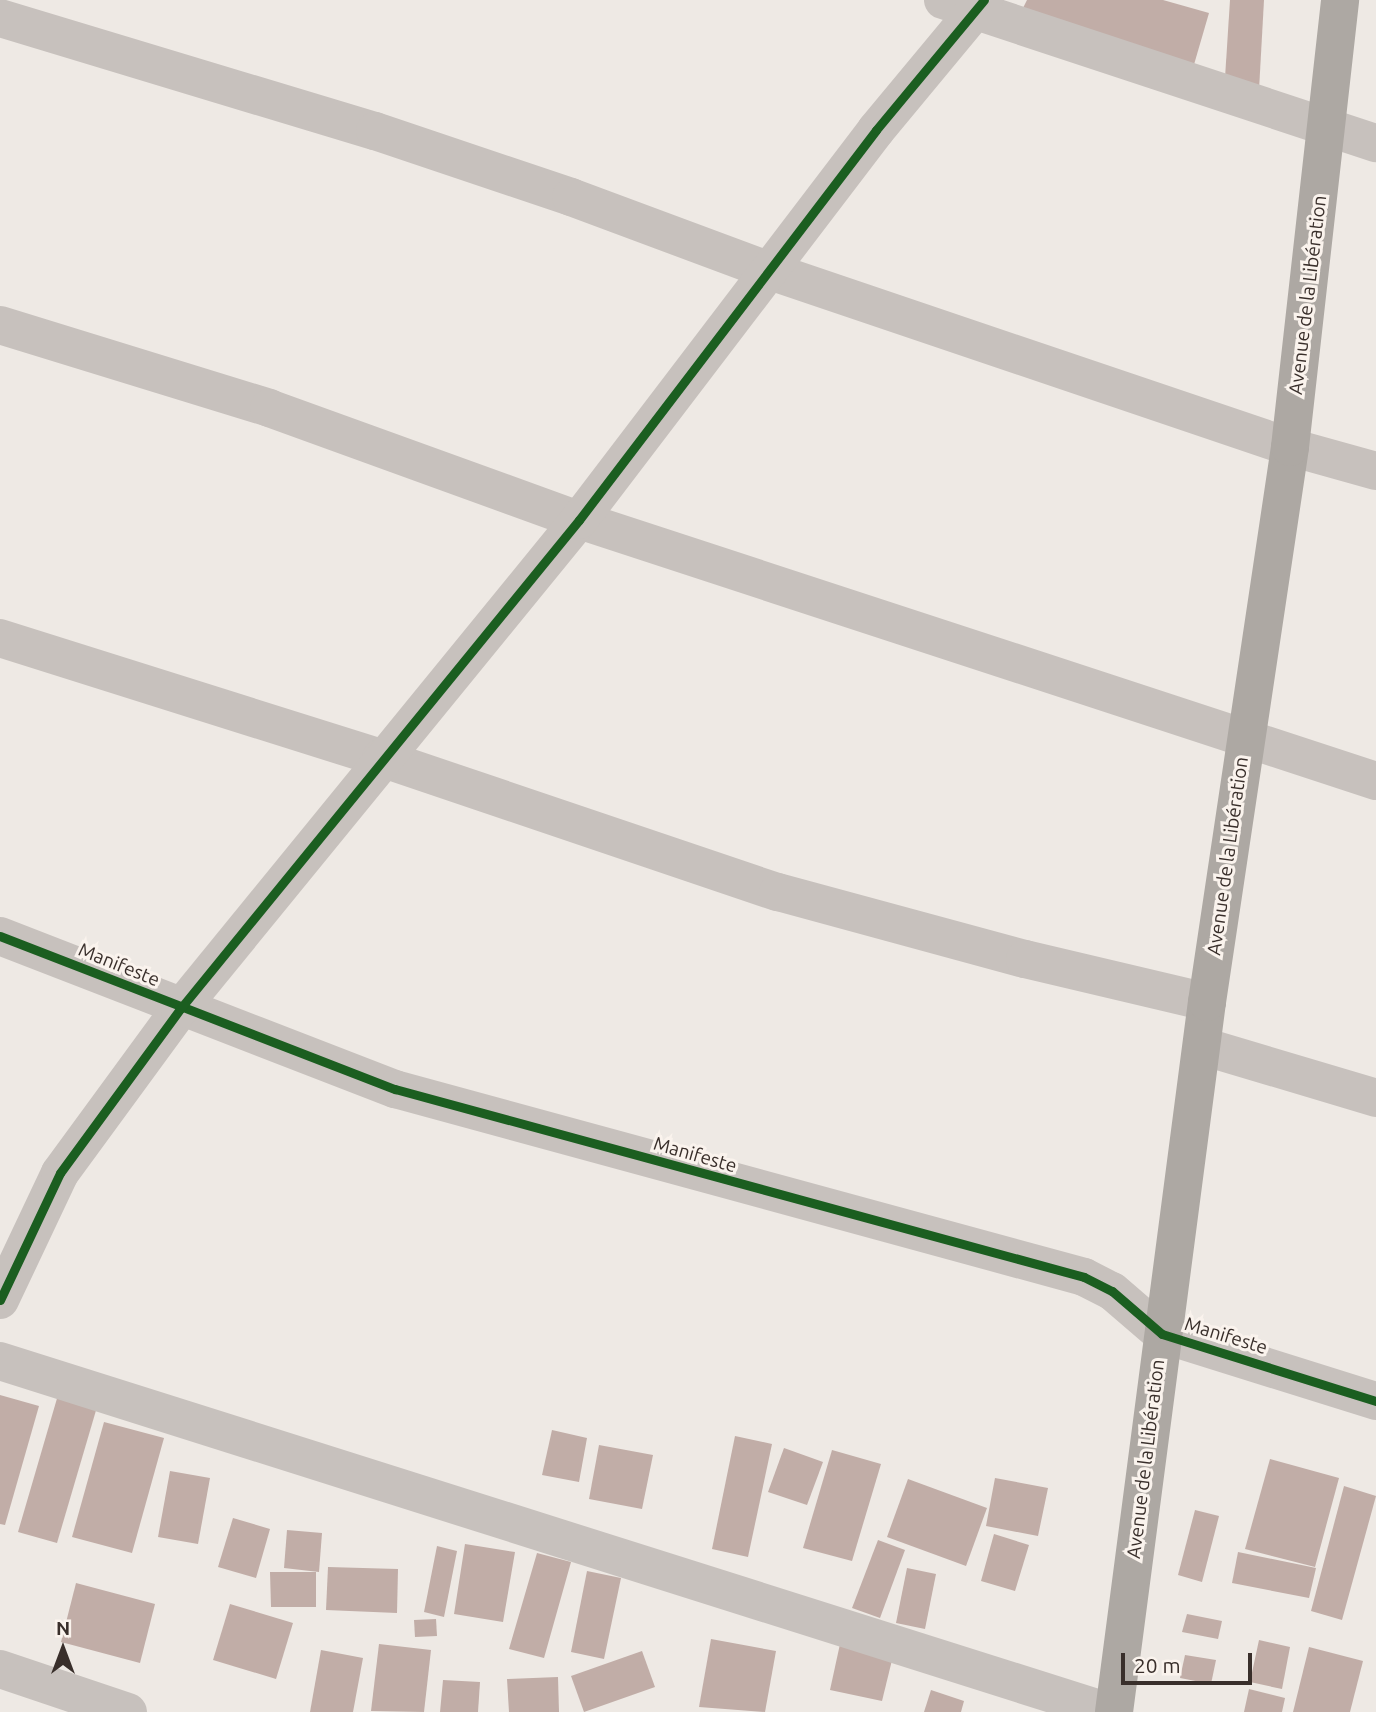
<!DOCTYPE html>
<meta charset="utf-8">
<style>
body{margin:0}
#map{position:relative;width:1376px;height:1712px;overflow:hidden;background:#eee9e4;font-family:Ubuntu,sans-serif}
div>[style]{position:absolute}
.building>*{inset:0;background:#c1ada7}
.minor>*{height:38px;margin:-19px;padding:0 19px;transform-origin:19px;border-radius:19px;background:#c7c1bd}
.highway>*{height:38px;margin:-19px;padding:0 19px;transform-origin:19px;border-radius:19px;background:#ada8a3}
.cycleway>*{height:9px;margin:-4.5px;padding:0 4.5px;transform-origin:4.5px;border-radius:4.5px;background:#1b5e20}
span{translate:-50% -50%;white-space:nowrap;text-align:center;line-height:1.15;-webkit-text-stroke:6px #faf3ed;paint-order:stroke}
.street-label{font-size:19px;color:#392f2b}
.north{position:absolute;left:28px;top:1614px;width:70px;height:70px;-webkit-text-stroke:5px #faf3ed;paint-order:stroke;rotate:0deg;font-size:19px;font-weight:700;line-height:28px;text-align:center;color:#392f2b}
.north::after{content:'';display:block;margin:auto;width:24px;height:32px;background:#392f2b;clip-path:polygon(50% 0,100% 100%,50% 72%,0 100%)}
.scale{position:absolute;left:1121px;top:1653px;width:131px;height:32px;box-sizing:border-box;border:4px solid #392f2b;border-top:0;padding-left:9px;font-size:21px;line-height:24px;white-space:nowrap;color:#392f2b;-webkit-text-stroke:5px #faf3ed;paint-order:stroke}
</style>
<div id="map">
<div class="building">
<i style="clip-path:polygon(1027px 0,1163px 0,1209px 13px,1193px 68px,1023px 8px)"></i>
<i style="clip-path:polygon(1230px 0,1264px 0,1259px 90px,1225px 78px)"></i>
<i style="clip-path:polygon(0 1395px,39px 1406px,5px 1525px,0 1524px)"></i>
<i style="clip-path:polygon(58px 1395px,97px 1407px,57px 1543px,18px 1532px)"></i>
<i style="clip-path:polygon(104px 1422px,164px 1438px,132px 1553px,72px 1537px)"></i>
<i style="clip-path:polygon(552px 1430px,587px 1438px,579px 1482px,542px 1475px)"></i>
<i style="clip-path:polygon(735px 1436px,772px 1444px,748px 1557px,712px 1549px)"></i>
<i style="clip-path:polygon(599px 1445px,653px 1455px,642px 1509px,589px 1499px)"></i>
<i style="clip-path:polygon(784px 1448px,823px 1462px,807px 1505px,768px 1492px)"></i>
<i style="clip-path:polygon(832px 1450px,881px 1464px,852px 1561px,803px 1548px)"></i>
<i style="clip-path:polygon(1270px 1459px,1339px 1478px,1315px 1567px,1245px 1549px)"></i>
<i style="clip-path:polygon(170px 1471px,210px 1478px,198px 1544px,158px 1537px)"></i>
<i style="clip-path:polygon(995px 1478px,1048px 1488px,1038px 1536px,986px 1526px)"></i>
<i style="clip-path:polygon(908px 1479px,987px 1508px,966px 1566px,887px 1537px)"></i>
<i style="clip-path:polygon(1344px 1486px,1376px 1496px,1342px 1620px,1311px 1611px)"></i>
<i style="clip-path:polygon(1195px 1510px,1219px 1516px,1202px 1582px,1178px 1575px)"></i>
<i style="clip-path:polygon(233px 1518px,270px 1529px,256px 1578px,218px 1567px)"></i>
<i style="clip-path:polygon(287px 1530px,322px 1533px,319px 1572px,284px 1568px)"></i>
<i style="clip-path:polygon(994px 1534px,1029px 1545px,1015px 1591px,981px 1581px)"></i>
<i style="clip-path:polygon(878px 1540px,905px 1550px,880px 1618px,852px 1608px)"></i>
<i style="clip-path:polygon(465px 1544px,515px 1552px,503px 1622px,454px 1614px)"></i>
<i style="clip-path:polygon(437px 1546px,457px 1551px,444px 1617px,424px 1612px)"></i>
<i style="clip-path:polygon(1238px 1552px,1316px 1568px,1309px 1598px,1232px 1583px)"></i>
<i style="clip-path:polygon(537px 1553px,571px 1562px,544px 1658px,509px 1649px)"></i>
<i style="clip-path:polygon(328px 1567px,398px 1569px,397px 1613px,326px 1610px)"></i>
<i style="clip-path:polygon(907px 1568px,936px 1574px,925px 1629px,896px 1623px)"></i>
<i style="clip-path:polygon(587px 1571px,621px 1578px,604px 1659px,571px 1652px)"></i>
<i style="clip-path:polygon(270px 1572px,316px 1572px,316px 1607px,271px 1607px)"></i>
<i style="clip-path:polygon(76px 1583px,155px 1604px,140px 1663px,61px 1642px)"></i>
<i style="clip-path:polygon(230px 1604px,293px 1623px,276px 1679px,213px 1660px)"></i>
<i style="clip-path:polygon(1187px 1614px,1222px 1621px,1218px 1639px,1182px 1632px)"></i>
<i style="clip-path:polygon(436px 1619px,437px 1636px,415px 1637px,414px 1620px)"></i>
<i style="clip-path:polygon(711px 1639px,776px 1651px,765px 1712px,699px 1707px)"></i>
<i style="clip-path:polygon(1259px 1640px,1290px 1647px,1282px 1689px,1250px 1682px)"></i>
<i style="clip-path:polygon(379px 1644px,431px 1650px,424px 1712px,371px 1711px)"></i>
<i style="clip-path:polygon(840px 1644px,893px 1656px,882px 1701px,830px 1690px)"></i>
<i style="clip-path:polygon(1309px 1647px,1363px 1661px,1350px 1712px,1293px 1712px)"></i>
<i style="clip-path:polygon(321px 1650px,363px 1658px,353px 1712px,310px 1712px)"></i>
<i style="clip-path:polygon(642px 1651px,655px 1687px,584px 1712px,571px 1676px)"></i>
<i style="clip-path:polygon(1185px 1655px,1216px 1660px,1211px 1684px,1180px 1678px)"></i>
<i style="clip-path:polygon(558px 1677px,559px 1712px,509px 1712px,507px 1679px)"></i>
<i style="clip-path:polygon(443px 1680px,480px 1682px,478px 1712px,440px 1712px)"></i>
<i style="clip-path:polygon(1249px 1689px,1285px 1698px,1282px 1712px,1244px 1712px)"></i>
<i style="clip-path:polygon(931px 1690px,964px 1701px,961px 1712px,924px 1712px)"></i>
</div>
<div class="minor">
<i style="left:943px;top:0;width:456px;rotate:18.3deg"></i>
<i style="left:0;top:18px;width:392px;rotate:16.8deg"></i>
<i style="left:375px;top:131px;width:207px;rotate:18.6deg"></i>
<i style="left:571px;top:197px;width:212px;rotate:20.4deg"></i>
<i style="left:770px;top:271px;width:549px;rotate:18.7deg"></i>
<i style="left:1290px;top:447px;width:89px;rotate:15.6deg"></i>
<i style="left:0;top:325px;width:282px;rotate:17.1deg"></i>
<i style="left:269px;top:408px;width:330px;rotate:19.9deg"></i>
<i style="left:579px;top:520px;width:839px;rotate:18.13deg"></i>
<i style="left:0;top:638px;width:399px;rotate:17.5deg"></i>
<i style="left:381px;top:758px;width:419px;rotate:18.7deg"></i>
<i style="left:778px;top:892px;width:256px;rotate:15.2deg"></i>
<i style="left:1025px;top:959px;width:187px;rotate:13.3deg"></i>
<i style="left:0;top:936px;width:424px;rotate:21.2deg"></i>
<i style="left:395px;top:1089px;width:714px;rotate:15.26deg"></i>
<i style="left:1084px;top:1277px;width:31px;rotate:27deg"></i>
<i style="left:1112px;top:1291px;width:66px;rotate:40.7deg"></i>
<i style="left:1162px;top:1334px;width:224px;rotate:17.4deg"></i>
<i style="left:1202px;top:1046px;width:182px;rotate:16.6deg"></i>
<i style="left:0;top:1300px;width:140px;rotate:-64.7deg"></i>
<i style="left:60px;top:1173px;width:203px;rotate:-53.8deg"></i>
<i style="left:180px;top:1009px;width:631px;rotate:-50.79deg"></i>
<i style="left:579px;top:520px;width:490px;rotate:-52.7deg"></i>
<i style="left:876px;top:130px;width:169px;rotate:-50.3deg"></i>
<i style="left:0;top:1361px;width:1163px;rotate:17.56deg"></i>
<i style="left:0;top:1669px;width:135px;rotate:18.6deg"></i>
</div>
<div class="highway">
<i style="left:1114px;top:1712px;width:716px;rotate:-82.54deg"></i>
<i style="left:1207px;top:1002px;width:561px;rotate:-81.49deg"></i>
<i style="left:1290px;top:447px;width:450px;rotate:-83.6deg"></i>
</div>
<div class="cycleway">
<i style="left:0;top:936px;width:424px;rotate:21.2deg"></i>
<i style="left:395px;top:1089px;width:714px;rotate:15.26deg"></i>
<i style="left:1084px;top:1277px;width:31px;rotate:27deg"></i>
<i style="left:1112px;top:1291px;width:66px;rotate:40.7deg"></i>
<i style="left:1162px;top:1334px;width:224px;rotate:17.4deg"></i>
<i style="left:0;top:1300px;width:140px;rotate:-64.7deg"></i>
<i style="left:60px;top:1173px;width:203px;rotate:-53.8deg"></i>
<i style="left:180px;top:1009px;width:631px;rotate:-50.79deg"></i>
<i style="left:579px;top:520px;width:490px;rotate:-52.7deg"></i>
<i style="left:876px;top:130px;width:169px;rotate:-50.3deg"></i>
</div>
<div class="street-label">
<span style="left:1308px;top:295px;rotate:-83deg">Avenue de la Libération</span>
<span style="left:1228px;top:856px;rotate:-82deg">Avenue de la Libération</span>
<span style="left:119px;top:965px;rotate:22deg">Manifeste</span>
<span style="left:695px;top:1155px;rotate:16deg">Manifeste</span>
<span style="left:1226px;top:1336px;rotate:17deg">Manifeste</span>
<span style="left:1146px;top:1459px;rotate:-83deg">Avenue de la Libération</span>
</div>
<div class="north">N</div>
<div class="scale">20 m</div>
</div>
